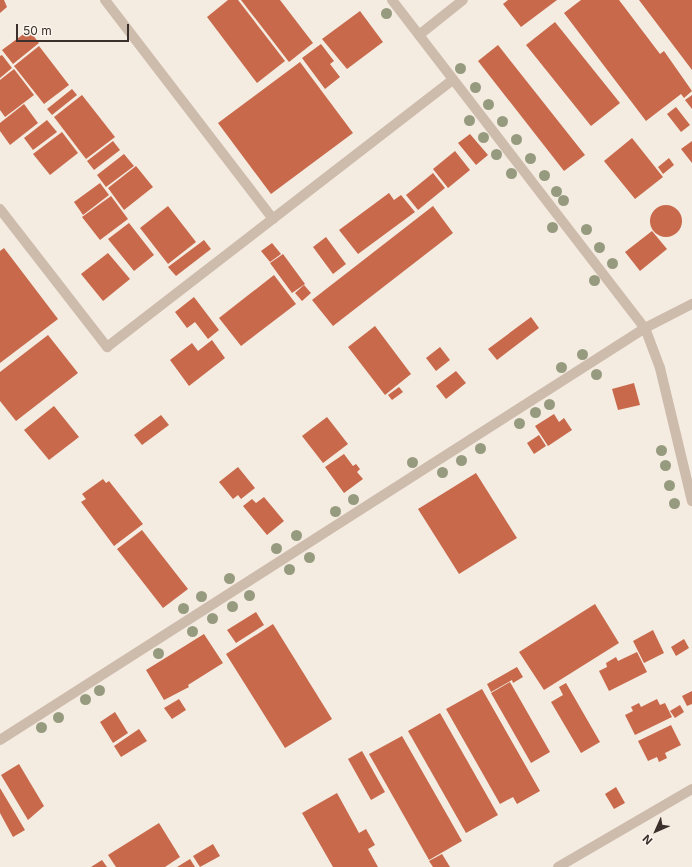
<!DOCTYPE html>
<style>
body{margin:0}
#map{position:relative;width:692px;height:867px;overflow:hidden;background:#f4ebe1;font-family:Inter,sans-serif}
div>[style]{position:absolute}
.building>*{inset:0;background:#c8694b}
.round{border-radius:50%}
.minor>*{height:10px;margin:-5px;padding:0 5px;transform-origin:5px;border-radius:5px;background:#cdbbac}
.trees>*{width:11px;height:11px;margin:-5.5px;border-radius:50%;background:#969b7f}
span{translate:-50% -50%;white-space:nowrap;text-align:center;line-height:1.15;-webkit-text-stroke:3px #fbf5ee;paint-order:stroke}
.north{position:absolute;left:636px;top:811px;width:40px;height:40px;-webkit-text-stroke:3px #fbf5ee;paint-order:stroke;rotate:225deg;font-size:11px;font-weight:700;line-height:16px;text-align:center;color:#3b302b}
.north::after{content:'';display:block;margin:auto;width:14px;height:18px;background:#3b302b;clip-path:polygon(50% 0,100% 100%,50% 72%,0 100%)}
.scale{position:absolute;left:16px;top:24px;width:113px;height:18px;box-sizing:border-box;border:2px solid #3b302b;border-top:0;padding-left:5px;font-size:12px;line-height:14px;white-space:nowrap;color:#3b302b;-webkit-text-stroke:3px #fbf5ee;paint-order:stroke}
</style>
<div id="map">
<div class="building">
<i style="clip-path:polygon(0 0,4px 0,7px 7px,0 13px)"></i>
<i style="clip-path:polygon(228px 0,238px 0,285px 61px,257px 83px,207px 17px)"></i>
<i style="clip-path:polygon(241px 0,280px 0,313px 43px,289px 62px)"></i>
<i style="clip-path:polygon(508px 0,557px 0,521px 27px,503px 4px)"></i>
<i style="clip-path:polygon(581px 0,619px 0,660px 54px,664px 51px,692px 91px,684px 98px,681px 94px,646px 121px,564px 13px)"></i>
<i style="clip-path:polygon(639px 0,692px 0,692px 70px)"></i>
<i style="clip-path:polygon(360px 11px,383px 42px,347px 69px,322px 39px)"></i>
<i style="clip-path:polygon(555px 22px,620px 103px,591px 126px,526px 45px)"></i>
<i style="clip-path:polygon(29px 30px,39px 43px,13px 64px,2px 50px)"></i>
<i style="clip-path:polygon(321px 44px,334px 61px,330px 64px,340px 77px,325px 89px,302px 58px)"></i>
<i style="clip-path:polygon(498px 45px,585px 155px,564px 171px,478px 61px)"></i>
<i style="clip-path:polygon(39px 46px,69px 85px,44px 104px,14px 66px)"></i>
<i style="clip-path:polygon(2px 55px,12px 68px,0 78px,0 56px)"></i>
<i style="clip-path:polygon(300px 62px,353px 133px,271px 194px,218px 123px)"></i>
<i style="clip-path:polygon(14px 69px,34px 95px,5px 117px,0 110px,0 80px)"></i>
<i style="clip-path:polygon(72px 89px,77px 95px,52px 115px,47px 109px)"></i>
<i style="clip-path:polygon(82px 95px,115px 137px,86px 159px,54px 117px)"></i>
<i style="clip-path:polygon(692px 95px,692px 109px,685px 100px)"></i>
<i style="clip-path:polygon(24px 104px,38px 123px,10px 145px,0 131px,0 123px)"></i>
<i style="clip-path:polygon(676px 107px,690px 125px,681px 132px,667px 114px)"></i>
<i style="clip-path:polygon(47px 120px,57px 132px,33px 150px,24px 138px)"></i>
<i style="clip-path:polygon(62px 132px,78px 153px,50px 175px,33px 154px)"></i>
<i style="clip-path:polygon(470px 134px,488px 155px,476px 165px,458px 143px)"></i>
<i style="clip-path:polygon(632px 138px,663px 177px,635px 199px,604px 161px)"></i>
<i style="clip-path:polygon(113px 141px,120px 150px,94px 170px,87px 161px)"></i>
<i style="clip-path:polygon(692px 141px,692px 163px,681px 149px)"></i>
<i style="clip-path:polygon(455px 151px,470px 170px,448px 188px,433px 169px)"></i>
<i style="clip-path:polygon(124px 154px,134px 166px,106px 187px,97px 175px)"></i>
<i style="clip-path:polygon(669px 158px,674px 165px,663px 174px,658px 167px)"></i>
<i style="clip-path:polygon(136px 166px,153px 187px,124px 210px,108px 188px)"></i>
<i style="clip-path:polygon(433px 173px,445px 188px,418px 210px,406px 195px)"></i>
<i style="clip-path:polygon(100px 183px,109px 195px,83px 215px,74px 202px)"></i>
<i style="clip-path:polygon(389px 193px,394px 200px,401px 195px,415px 212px,358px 254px,339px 230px)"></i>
<i style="clip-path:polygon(111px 196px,128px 219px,100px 240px,82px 217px)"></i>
<i class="round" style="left:650px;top:205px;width:32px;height:32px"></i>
<i style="clip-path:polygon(168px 206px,196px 242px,168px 264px,140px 228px)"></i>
<i style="clip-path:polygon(433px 206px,453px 233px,333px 326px,312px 300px)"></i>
<i style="clip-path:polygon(129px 223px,154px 255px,134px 271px,108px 239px)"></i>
<i style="clip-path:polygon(652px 231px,667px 249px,640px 271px,625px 252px)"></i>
<i style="clip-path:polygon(326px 237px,346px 264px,333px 274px,313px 247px)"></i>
<i style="clip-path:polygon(204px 240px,211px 249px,176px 276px,168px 267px)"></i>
<i style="clip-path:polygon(272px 243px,281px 254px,270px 262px,261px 251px)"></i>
<i style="clip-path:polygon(4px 248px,58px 319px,0 363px,0 251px)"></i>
<i style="clip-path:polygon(108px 253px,130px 279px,103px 301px,81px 274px)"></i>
<i style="clip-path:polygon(283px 254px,305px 284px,292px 293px,270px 263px)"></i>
<i style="clip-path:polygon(274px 275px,296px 304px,241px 346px,219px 318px)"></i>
<i style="clip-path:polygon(304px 285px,311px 293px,302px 301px,295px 293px)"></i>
<i style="clip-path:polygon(194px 297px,219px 330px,208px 339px,195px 322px,187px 328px,175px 312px)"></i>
<i style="clip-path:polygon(531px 317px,539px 328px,497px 360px,488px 349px)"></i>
<i style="clip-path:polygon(375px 326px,411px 374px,385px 395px,348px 347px)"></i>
<i style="clip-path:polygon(48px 335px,78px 373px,16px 421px,0 401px,0 372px)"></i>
<i style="clip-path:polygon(212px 340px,225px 358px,189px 386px,170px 360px,192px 343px,198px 351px)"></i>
<i style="clip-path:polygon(440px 347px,450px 360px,436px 371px,426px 358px)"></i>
<i style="clip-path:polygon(456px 371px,466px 383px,446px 399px,436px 386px)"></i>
<i style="clip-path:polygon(634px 383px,640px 405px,618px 410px,612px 389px)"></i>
<i style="clip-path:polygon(399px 387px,403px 392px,392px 400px,388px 395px)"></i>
<i style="clip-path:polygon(54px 406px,79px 437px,49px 460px,24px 430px)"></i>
<i style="clip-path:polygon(554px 414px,559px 422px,564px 418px,572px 430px,548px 446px,535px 426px)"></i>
<i style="clip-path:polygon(161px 415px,169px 425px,142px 445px,134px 435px)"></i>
<i style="clip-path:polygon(327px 417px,348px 444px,323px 463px,302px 436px)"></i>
<i style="clip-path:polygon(539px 435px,546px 446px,534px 454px,527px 443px)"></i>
<i style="clip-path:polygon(344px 454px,353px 466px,356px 464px,360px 469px,357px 472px,363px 479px,344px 493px,325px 467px)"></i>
<i style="clip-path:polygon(238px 467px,255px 488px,241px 499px,238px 495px,233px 499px,219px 482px)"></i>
<i style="clip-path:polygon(476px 473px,517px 538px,459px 574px,418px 509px)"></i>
<i style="clip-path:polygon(103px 479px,106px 483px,109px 481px,143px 524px,114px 546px,81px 502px,86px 499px,82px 494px)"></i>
<i style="clip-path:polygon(264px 497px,284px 521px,267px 535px,243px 506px,252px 499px,256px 503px)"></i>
<i style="clip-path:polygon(142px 530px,188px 589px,163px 608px,117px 549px)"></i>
<i style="clip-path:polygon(595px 604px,619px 643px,544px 690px,519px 652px)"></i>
<i style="clip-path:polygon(256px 612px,264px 625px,236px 643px,227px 630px)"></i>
<i style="clip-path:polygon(273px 624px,332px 719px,285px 748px,226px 654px)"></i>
<i style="clip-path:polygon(653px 630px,664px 653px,644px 663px,633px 641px)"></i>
<i style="clip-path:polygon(204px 634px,223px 663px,188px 685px,189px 687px,164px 700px,146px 670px)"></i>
<i style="clip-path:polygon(684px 639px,689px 648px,676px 656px,671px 647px)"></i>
<i style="clip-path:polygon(637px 652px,647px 672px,609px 691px,599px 671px,607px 667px,606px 663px,616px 657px,618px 661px)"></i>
<i style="clip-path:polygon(517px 667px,523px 677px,513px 683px,512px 680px,491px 692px,487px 684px)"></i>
<i style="clip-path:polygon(510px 682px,550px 752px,531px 763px,491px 693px)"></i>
<i style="clip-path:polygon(566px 683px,600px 742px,581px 753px,551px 702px,563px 695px,559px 687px)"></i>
<i style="clip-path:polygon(482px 689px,540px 791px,517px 804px,513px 797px,500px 804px,446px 709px)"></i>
<i style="clip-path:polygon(692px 691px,692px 704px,687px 706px,682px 696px)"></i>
<i style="clip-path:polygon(179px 699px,186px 710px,172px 719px,164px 708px)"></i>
<i style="clip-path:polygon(657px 699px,660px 705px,665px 703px,672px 717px,635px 735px,625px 715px,633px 711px,631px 707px,639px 703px,641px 707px)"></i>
<i style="clip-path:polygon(680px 705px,684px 712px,675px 718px,670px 711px)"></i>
<i style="clip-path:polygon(115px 712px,128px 733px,113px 743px,100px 722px)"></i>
<i style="clip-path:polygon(440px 713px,498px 815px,466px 833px,408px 731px)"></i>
<i style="clip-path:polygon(671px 725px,681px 745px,665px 753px,667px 758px,659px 762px,657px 757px,648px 761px,638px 741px)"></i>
<i style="clip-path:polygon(139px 729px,147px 741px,121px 757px,114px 746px)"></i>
<i style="clip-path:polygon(402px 736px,462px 841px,429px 860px,369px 754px)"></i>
<i style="clip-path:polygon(362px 751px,385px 792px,371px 800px,348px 759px)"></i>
<i style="clip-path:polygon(19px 764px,44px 806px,28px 820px,1px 775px)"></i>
<i style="clip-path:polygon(616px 787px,625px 803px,614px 809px,605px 794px)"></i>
<i style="clip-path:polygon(0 788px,25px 830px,13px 837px,0 813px)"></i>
<i style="clip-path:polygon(337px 793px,359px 833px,366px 829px,375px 845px,368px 849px,378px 867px,333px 867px,302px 813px)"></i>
<i style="clip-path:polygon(159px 823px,180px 857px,165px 867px,116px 867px,108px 855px)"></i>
<i style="clip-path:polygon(213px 844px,220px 856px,200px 867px,193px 856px)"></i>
<i style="clip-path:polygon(442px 854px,450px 867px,433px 867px,429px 861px)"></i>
<i style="clip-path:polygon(190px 859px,195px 867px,177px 867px)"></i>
<i style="clip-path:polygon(102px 860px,107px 867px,91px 867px)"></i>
</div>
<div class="minor">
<i style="left:105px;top:0;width:276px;rotate:52.5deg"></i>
<i style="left:392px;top:0;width:414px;rotate:52.4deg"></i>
<i style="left:645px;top:328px;width:43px;rotate:69.4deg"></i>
<i style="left:660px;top:368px;width:137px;rotate:76.5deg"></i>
<i style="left:419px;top:35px;width:56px;rotate:-38.5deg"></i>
<i style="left:0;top:209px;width:175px;rotate:52.2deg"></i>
<i style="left:107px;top:347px;width:437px;rotate:-37.7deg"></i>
<i style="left:0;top:740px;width:765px;rotate:-32.57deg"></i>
<i style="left:645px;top:328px;width:53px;rotate:-27.1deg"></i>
<i style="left:558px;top:867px;width:155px;rotate:-30.2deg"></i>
</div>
<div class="trees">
<i style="left:386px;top:13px"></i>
<i style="left:460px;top:68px"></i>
<i style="left:475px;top:87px"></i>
<i style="left:488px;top:104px"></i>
<i style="left:469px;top:120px"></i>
<i style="left:502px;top:121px"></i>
<i style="left:483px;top:137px"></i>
<i style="left:516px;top:139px"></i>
<i style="left:496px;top:154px"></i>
<i style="left:530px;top:158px"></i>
<i style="left:511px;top:173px"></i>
<i style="left:544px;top:175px"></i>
<i style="left:556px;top:191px"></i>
<i style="left:563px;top:200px"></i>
<i style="left:552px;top:227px"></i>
<i style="left:586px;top:229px"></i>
<i style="left:599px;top:247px"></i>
<i style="left:612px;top:263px"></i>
<i style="left:594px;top:280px"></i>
<i style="left:582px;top:354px"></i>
<i style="left:561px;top:367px"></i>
<i style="left:596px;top:374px"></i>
<i style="left:549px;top:404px"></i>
<i style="left:535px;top:412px"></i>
<i style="left:519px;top:423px"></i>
<i style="left:480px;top:448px"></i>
<i style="left:661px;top:450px"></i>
<i style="left:461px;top:460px"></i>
<i style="left:412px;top:462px"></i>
<i style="left:665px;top:465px"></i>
<i style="left:442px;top:472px"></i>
<i style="left:669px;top:485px"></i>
<i style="left:353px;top:499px"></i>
<i style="left:674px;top:503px"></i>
<i style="left:335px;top:511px"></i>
<i style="left:296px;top:535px"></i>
<i style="left:276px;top:548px"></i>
<i style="left:309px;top:557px"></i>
<i style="left:289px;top:569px"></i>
<i style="left:229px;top:578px"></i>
<i style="left:249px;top:595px"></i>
<i style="left:201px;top:596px"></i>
<i style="left:232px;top:606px"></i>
<i style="left:183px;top:608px"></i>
<i style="left:212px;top:618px"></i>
<i style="left:192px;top:631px"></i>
<i style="left:158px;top:653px"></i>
<i style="left:99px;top:690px"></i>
<i style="left:85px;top:699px"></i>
<i style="left:58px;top:717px"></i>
<i style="left:41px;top:727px"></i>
</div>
<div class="north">N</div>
<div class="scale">50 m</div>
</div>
